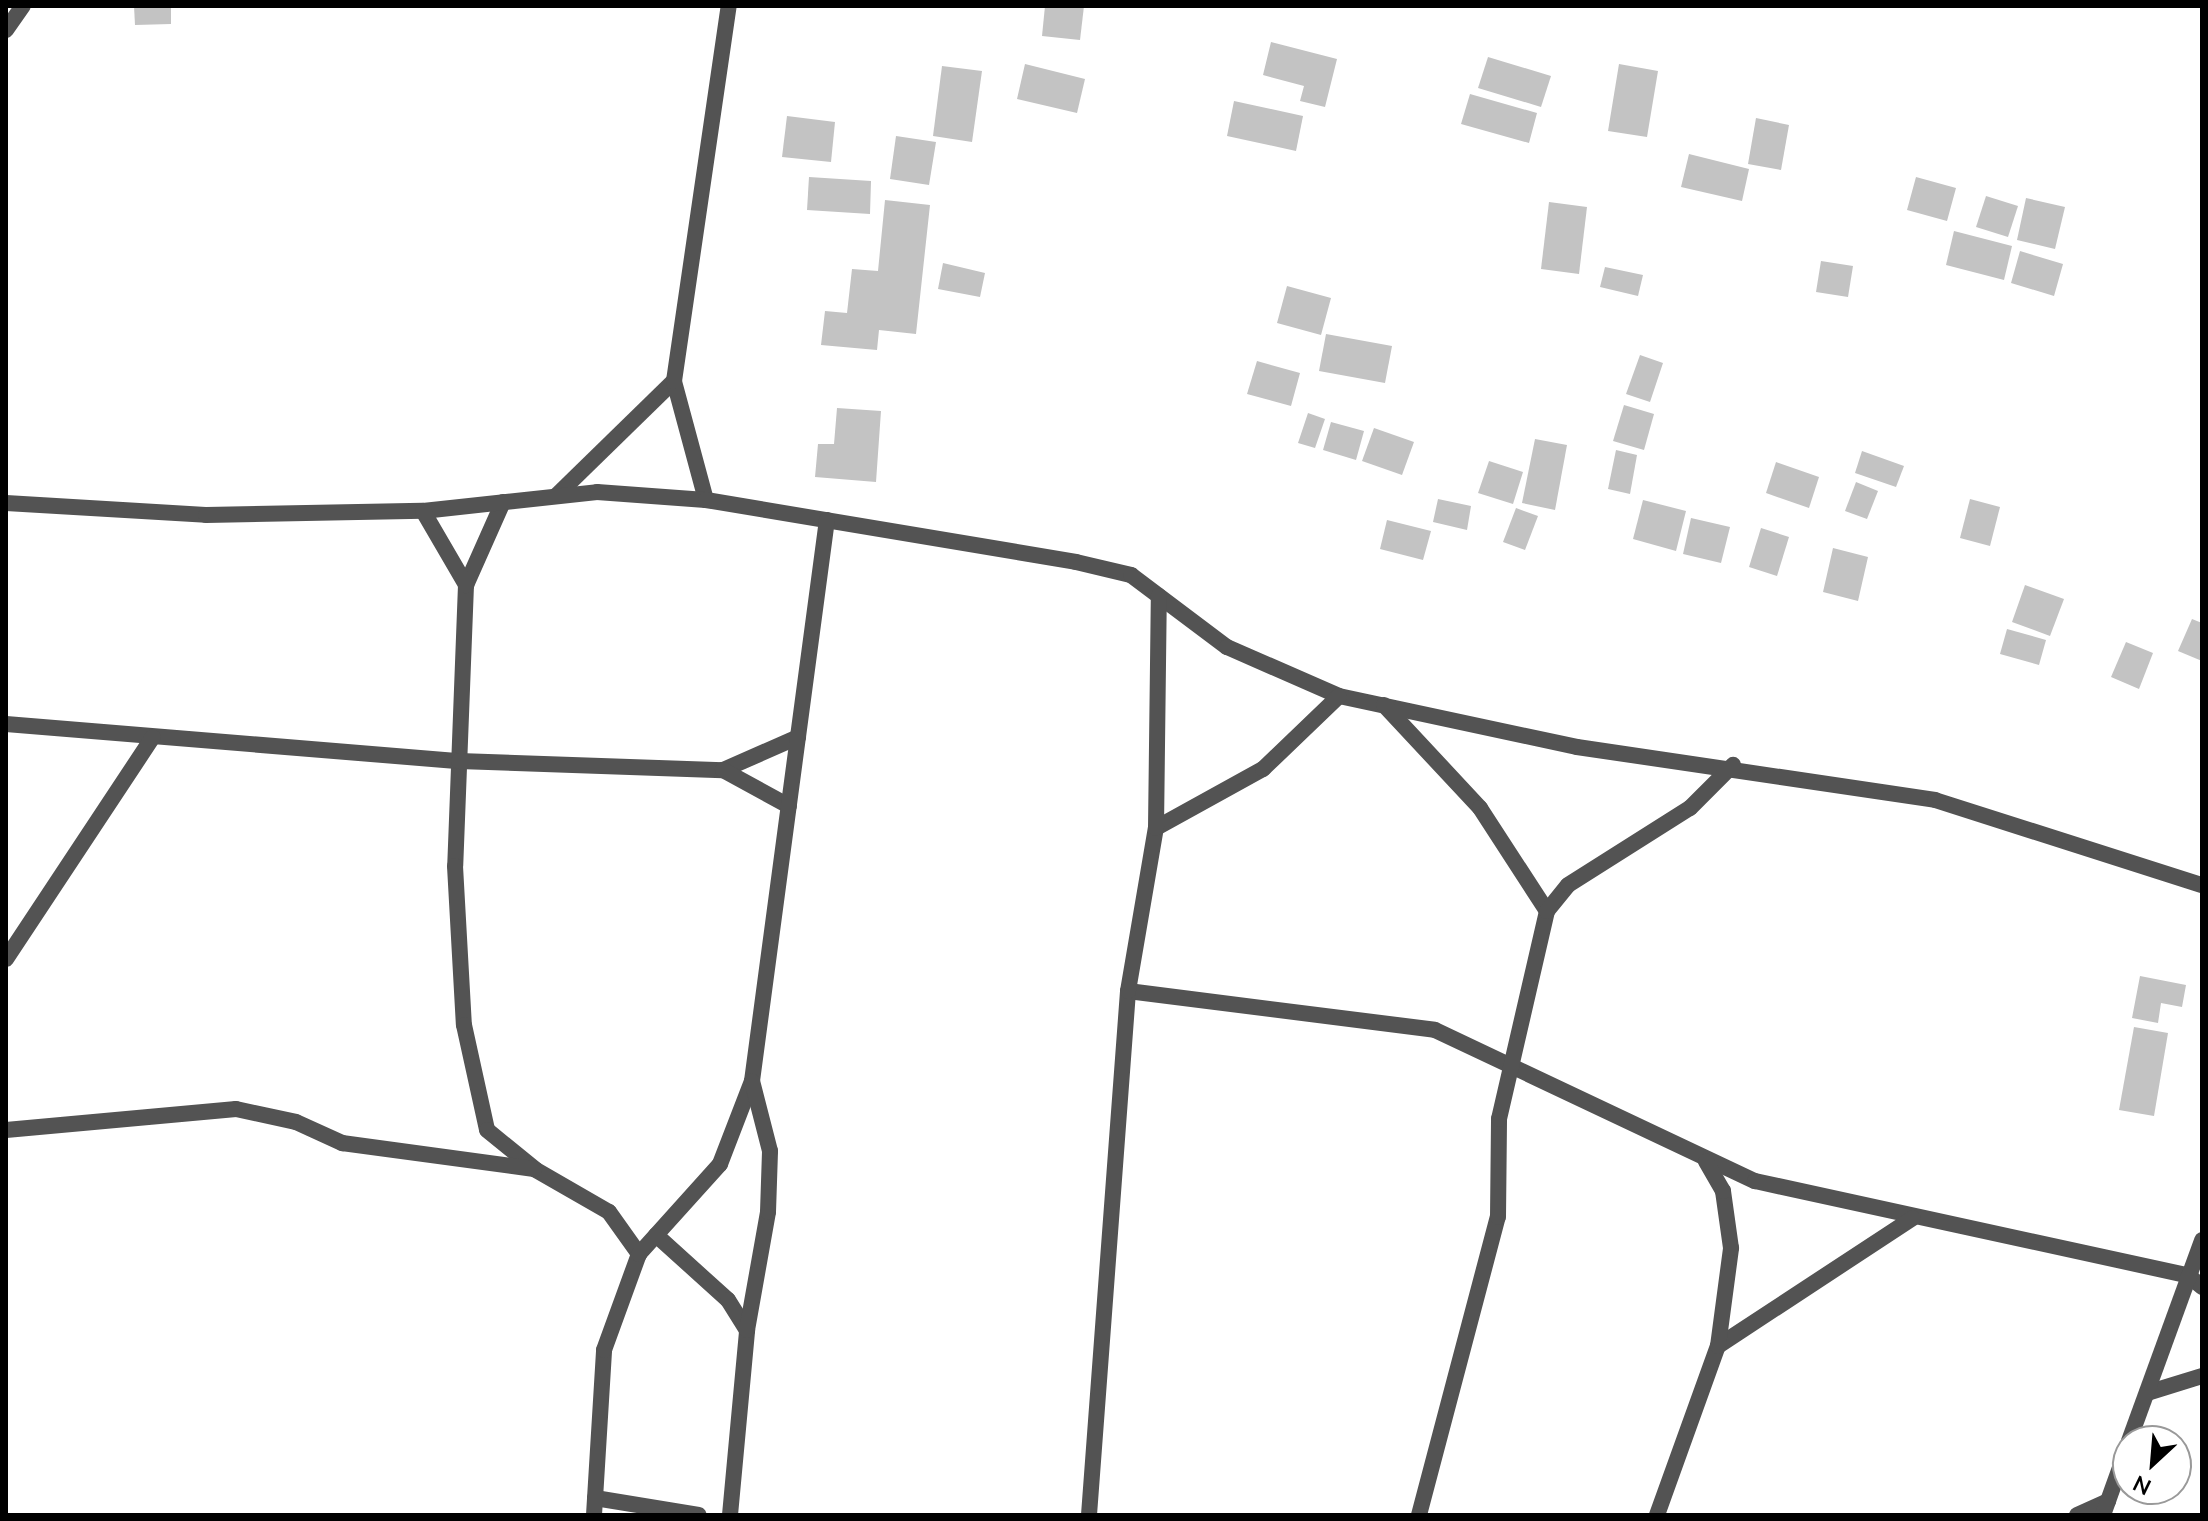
<!DOCTYPE html>
<style>
body{margin:0}
#map{position:relative;width:2208px;height:1521px;overflow:hidden;background:#fff;font-family:"Nunito Sans",sans-serif}
div>[style]{position:absolute}
.building>*{inset:0;background:#c3c3c3}
.minor>*{height:16px;margin:-8px;padding:0 8px;transform-origin:8px;border-radius:8px;background:#535353}
span{translate:-50% -50%;white-space:nowrap;text-align:center;line-height:1.15;-webkit-text-stroke:6px #fff;paint-order:stroke}
.frame{position:absolute;inset:0;border:8px solid #000;pointer-events:none}
.north{position:absolute;left:2112px;top:1425px;width:80px;height:80px;box-sizing:border-box;background:#fff;border:2px solid #999;border-radius:50%;rotate:206deg;font-size:22px;font-weight:700;line-height:32px;text-align:center;color:#000}
.north::after{content:'';display:block;margin:auto;width:28px;height:36px;background:#000;clip-path:polygon(50% 0,100% 100%,50% 72%,0 100%)}
</style>
<div id="map">
<div class="building">
<i style="clip-path:polygon(134px 6px,171px 6px,171px 24px,135px 25px)"></i>
<i style="clip-path:polygon(1045px 6px,1084px 6px,1080px 40px,1042px 36px)"></i>
<i style="clip-path:polygon(1271px 42px,1337px 59px,1325px 107px,1300px 101px,1304px 86px,1263px 75px)"></i>
<i style="clip-path:polygon(1488px 57px,1551px 76px,1541px 107px,1478px 88px)"></i>
<i style="clip-path:polygon(1025px 64px,1085px 79px,1077px 113px,1017px 99px)"></i>
<i style="clip-path:polygon(1619px 64px,1658px 71px,1647px 137px,1608px 131px)"></i>
<i style="clip-path:polygon(942px 66px,982px 71px,972px 142px,933px 136px)"></i>
<i style="clip-path:polygon(1470px 94px,1537px 113px,1529px 143px,1461px 124px)"></i>
<i style="clip-path:polygon(1234px 101px,1303px 116px,1296px 151px,1227px 136px)"></i>
<i style="clip-path:polygon(787px 116px,835px 122px,831px 162px,782px 157px)"></i>
<i style="clip-path:polygon(1756px 118px,1789px 125px,1781px 170px,1748px 164px)"></i>
<i style="clip-path:polygon(896px 136px,936px 142px,929px 185px,890px 179px)"></i>
<i style="clip-path:polygon(1689px 154px,1749px 169px,1742px 201px,1681px 187px)"></i>
<i style="clip-path:polygon(809px 177px,871px 181px,870px 214px,807px 210px)"></i>
<i style="clip-path:polygon(1916px 177px,1956px 188px,1947px 221px,1907px 210px)"></i>
<i style="clip-path:polygon(1986px 196px,2018px 206px,2008px 237px,1976px 227px)"></i>
<i style="clip-path:polygon(2026px 198px,2065px 207px,2055px 249px,2017px 240px)"></i>
<i style="clip-path:polygon(885px 200px,930px 205px,916px 334px,879px 330px,877px 350px,821px 345px,825px 311px,847px 313px,852px 269px,878px 271px)"></i>
<i style="clip-path:polygon(1549px 202px,1587px 207px,1579px 274px,1541px 269px)"></i>
<i style="clip-path:polygon(1954px 231px,2012px 246px,2004px 280px,1946px 265px)"></i>
<i style="clip-path:polygon(2020px 251px,2063px 264px,2054px 296px,2011px 283px)"></i>
<i style="clip-path:polygon(1821px 261px,1853px 266px,1848px 297px,1816px 292px)"></i>
<i style="clip-path:polygon(943px 263px,985px 273px,980px 297px,938px 289px)"></i>
<i style="clip-path:polygon(1605px 267px,1643px 275px,1638px 296px,1600px 287px)"></i>
<i style="clip-path:polygon(1287px 286px,1331px 298px,1321px 335px,1277px 323px)"></i>
<i style="clip-path:polygon(1326px 334px,1392px 346px,1385px 383px,1319px 371px)"></i>
<i style="clip-path:polygon(1640px 355px,1663px 363px,1650px 402px,1626px 394px)"></i>
<i style="clip-path:polygon(1257px 361px,1300px 373px,1291px 406px,1247px 394px)"></i>
<i style="clip-path:polygon(1624px 405px,1654px 414px,1644px 450px,1613px 441px)"></i>
<i style="clip-path:polygon(837px 408px,881px 411px,876px 482px,815px 477px,818px 444px,834px 444px)"></i>
<i style="clip-path:polygon(1308px 413px,1325px 419px,1315px 448px,1298px 443px)"></i>
<i style="clip-path:polygon(1331px 422px,1364px 431px,1356px 460px,1323px 450px)"></i>
<i style="clip-path:polygon(1374px 428px,1414px 442px,1402px 475px,1362px 461px)"></i>
<i style="clip-path:polygon(1535px 439px,1567px 445px,1555px 510px,1522px 503px)"></i>
<i style="clip-path:polygon(1616px 450px,1637px 455px,1630px 494px,1608px 489px)"></i>
<i style="clip-path:polygon(1862px 451px,1904px 466px,1896px 487px,1855px 473px)"></i>
<i style="clip-path:polygon(1489px 461px,1523px 472px,1513px 504px,1478px 493px)"></i>
<i style="clip-path:polygon(1776px 462px,1819px 477px,1809px 508px,1766px 493px)"></i>
<i style="clip-path:polygon(1856px 482px,1878px 491px,1867px 519px,1845px 511px)"></i>
<i style="clip-path:polygon(1438px 499px,1471px 506px,1467px 530px,1433px 522px)"></i>
<i style="clip-path:polygon(1970px 499px,2000px 507px,1990px 546px,1960px 538px)"></i>
<i style="clip-path:polygon(1643px 500px,1686px 511px,1676px 551px,1633px 539px)"></i>
<i style="clip-path:polygon(1516px 508px,1538px 516px,1525px 550px,1503px 542px)"></i>
<i style="clip-path:polygon(1691px 518px,1730px 527px,1721px 563px,1683px 554px)"></i>
<i style="clip-path:polygon(1387px 520px,1431px 531px,1423px 560px,1380px 549px)"></i>
<i style="clip-path:polygon(1761px 528px,1789px 537px,1777px 576px,1749px 567px)"></i>
<i style="clip-path:polygon(1833px 548px,1868px 557px,1858px 601px,1823px 592px)"></i>
<i style="clip-path:polygon(2025px 585px,2064px 599px,2050px 636px,2012px 622px)"></i>
<i style="clip-path:polygon(2192px 619px,2202px 623px,2202px 661px,2178px 651px)"></i>
<i style="clip-path:polygon(2007px 629px,2046px 640px,2039px 665px,2000px 654px)"></i>
<i style="clip-path:polygon(2126px 642px,2153px 653px,2139px 689px,2111px 677px)"></i>
<i style="clip-path:polygon(2140px 976px,2186px 985px,2182px 1007px,2161px 1003px,2158px 1023px,2132px 1018px)"></i>
<i style="clip-path:polygon(2134px 1027px,2168px 1033px,2154px 1116px,2119px 1110px)"></i>
</div>
<div class="minor">
<i style="left:6px;top:30px;width:29px;rotate:-55deg"></i>
<i style="left:556px;top:496px;width:165px;rotate:-44.3deg"></i>
<i style="left:706px;top:500px;width:123px;rotate:-105.1deg"></i>
<i style="left:674px;top:381px;width:379px;rotate:-81.7deg"></i>
<i style="left:503px;top:502px;width:91px;rotate:114deg"></i>
<i style="left:466px;top:585px;width:281px;rotate:92.2deg"></i>
<i style="left:455px;top:866px;width:159px;rotate:86.8deg"></i>
<i style="left:464px;top:1025px;width:107px;rotate:77.6deg"></i>
<i style="left:487px;top:1130px;width:63px;rotate:39.2deg"></i>
<i style="left:536px;top:1170px;width:84px;rotate:29.9deg"></i>
<i style="left:609px;top:1212px;width:52px;rotate:54.5deg"></i>
<i style="left:6px;top:503px;width:200px;rotate:3.4deg"></i>
<i style="left:206px;top:515px;width:217px;rotate:-1.1deg"></i>
<i style="left:423px;top:511px;width:175px;rotate:-6.2deg"></i>
<i style="left:597px;top:492px;width:109px;rotate:4.2deg"></i>
<i style="left:706px;top:500px;width:375px;rotate:9.5deg"></i>
<i style="left:1076px;top:562px;width:57px;rotate:13.3deg"></i>
<i style="left:1131px;top:575px;width:120px;rotate:36.9deg"></i>
<i style="left:1227px;top:647px;width:122px;rotate:23.6deg"></i>
<i style="left:1339px;top:696px;width:243px;rotate:12.1deg"></i>
<i style="left:1577px;top:747px;width:362px;rotate:8.4deg"></i>
<i style="left:1935px;top:800px;width:280px;rotate:17.7deg"></i>
<i style="left:423px;top:511px;width:86px;rotate:59.8deg"></i>
<i style="left:1384px;top:705px;width:141px;rotate:47deg"></i>
<i style="left:1480px;top:808px;width:123px;rotate:57deg"></i>
<i style="left:6px;top:724px;width:455px;rotate:4.7deg"></i>
<i style="left:459px;top:761px;width:264px;rotate:2deg"></i>
<i style="left:723px;top:770px;width:82px;rotate:-23.7deg"></i>
<i style="left:723px;top:770px;width:75px;rotate:28.6deg"></i>
<i style="left:1156px;top:828px;width:122px;rotate:-28.9deg"></i>
<i style="left:1263px;top:769px;width:105px;rotate:-43.8deg"></i>
<i style="left:6px;top:959px;width:266px;rotate:-56.5deg"></i>
<i style="left:1128px;top:991px;width:309px;rotate:7.2deg"></i>
<i style="left:1435px;top:1030px;width:354px;rotate:25.3deg"></i>
<i style="left:1755px;top:1181px;width:444px;rotate:12.3deg"></i>
<i style="left:2189px;top:1276px;width:17px;rotate:40deg"></i>
<i style="left:6px;top:1130px;width:231px;rotate:-5.2deg"></i>
<i style="left:236px;top:1109px;width:61px;rotate:12.2deg"></i>
<i style="left:296px;top:1122px;width:51px;rotate:24.5deg"></i>
<i style="left:342px;top:1143px;width:194px;rotate:7.7deg"></i>
<i style="left:656px;top:1235px;width:97px;rotate:42.1deg"></i>
<i style="left:728px;top:1300px;width:36px;rotate:58deg"></i>
<i style="left:1718px;top:1346px;width:233px;rotate:-33.3deg"></i>
<i style="left:2147px;top:1393px;width:58px;rotate:-17.2deg"></i>
<i style="left:2129px;top:1441px;width:214px;rotate:-70deg"></i>
<i style="left:595px;top:1498px;width:105px;rotate:9.3deg"></i>
<i style="left:594px;top:1515px;width:165px;rotate:-86.5deg"></i>
<i style="left:604px;top:1350px;width:102px;rotate:-70deg"></i>
<i style="left:639px;top:1254px;width:121px;rotate:-48deg"></i>
<i style="left:720px;top:1164px;width:89px;rotate:-68.9deg"></i>
<i style="left:752px;top:1081px;width:566px;rotate:-82.39deg"></i>
<i style="left:730px;top:1515px;width:186px;rotate:-84.7deg"></i>
<i style="left:747px;top:1330px;width:120px;rotate:-79.9deg"></i>
<i style="left:768px;top:1212px;width:61px;rotate:-88.1deg"></i>
<i style="left:770px;top:1151px;width:72px;rotate:-104.4deg"></i>
<i style="left:1089px;top:1515px;width:525px;rotate:-85.74deg"></i>
<i style="left:1128px;top:991px;width:165px;rotate:-80.3deg"></i>
<i style="left:1156px;top:828px;width:232px;rotate:-89.3deg"></i>
<i style="left:1419px;top:1515px;width:308px;rotate:-75.2deg"></i>
<i style="left:1498px;top:1217px;width:98px;rotate:-89.4deg"></i>
<i style="left:1499px;top:1119px;width:213px;rotate:-77deg"></i>
<i style="left:1547px;top:911px;width:33px;rotate:-51deg"></i>
<i style="left:1568px;top:885px;width:144px;rotate:-32.3deg"></i>
<i style="left:1690px;top:808px;width:61px;rotate:-45deg"></i>
<i style="left:1657px;top:1515px;width:180px;rotate:-70.2deg"></i>
<i style="left:1718px;top:1346px;width:99px;rotate:-82.4deg"></i>
<i style="left:1731px;top:1248px;width:58px;rotate:-98deg"></i>
<i style="left:1723px;top:1191px;width:34px;rotate:-120deg"></i>
<i style="left:2077px;top:1515px;width:34px;rotate:-24deg"></i>
<i style="left:2103px;top:1515px;width:74px;rotate:-70.3deg"></i>
</div>
<div class="frame"></div>
<div class="north">N</div>
</div>
